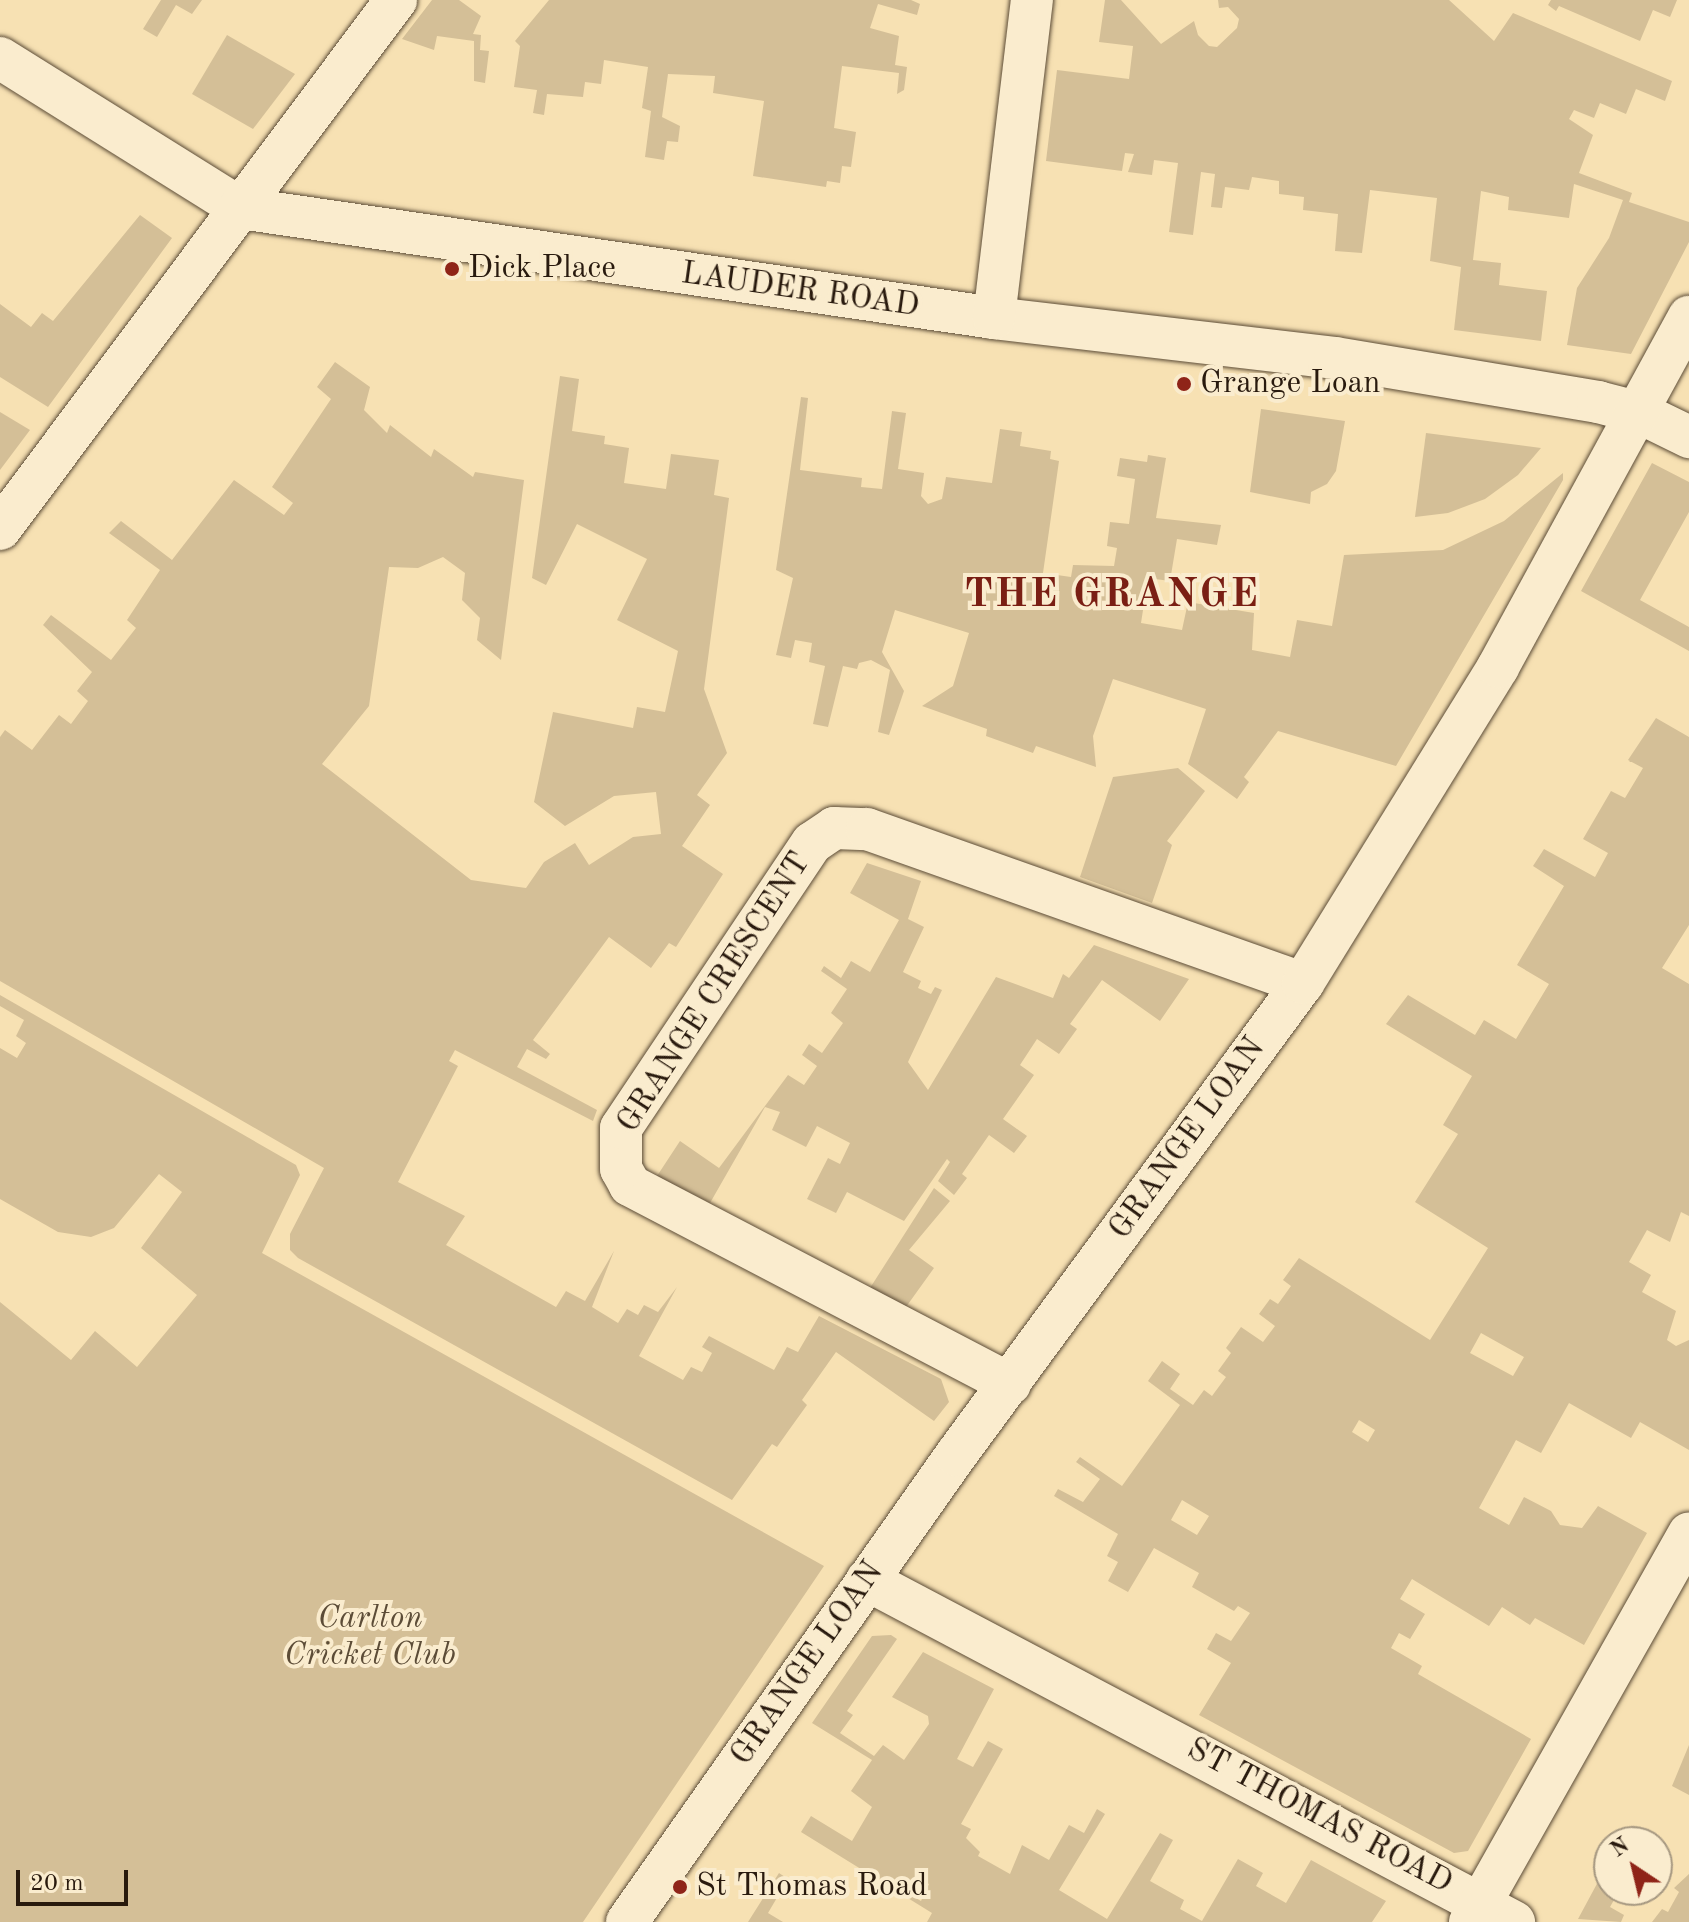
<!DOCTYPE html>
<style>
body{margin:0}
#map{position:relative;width:1689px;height:1922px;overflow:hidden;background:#f7e1b3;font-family:"Old Standard TT",serif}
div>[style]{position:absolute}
.green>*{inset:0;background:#d4bf97}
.roads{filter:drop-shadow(0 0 2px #5c4c37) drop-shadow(0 0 2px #5c4c37)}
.street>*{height:42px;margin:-21px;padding:0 21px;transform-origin:21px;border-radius:21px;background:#faecce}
.dots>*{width:22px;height:22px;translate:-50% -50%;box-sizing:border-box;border:4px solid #faecce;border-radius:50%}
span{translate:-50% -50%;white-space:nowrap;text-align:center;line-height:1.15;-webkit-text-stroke:8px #faecce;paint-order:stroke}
.poi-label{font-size:32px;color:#291a0e}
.left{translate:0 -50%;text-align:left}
.street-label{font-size:32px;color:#291a0e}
.park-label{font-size:32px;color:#5c4c37;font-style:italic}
.district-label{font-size:40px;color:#7a1f14;font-weight:700;letter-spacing:2px}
.north{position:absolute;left:1593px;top:1826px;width:80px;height:80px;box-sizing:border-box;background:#faecce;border:2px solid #a69881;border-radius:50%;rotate:325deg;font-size:22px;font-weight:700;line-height:32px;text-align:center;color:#291a0e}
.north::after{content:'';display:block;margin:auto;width:28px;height:36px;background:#8f2418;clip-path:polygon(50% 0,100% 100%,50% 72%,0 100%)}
.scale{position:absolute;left:16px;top:1870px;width:112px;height:36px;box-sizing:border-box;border:4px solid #291a0e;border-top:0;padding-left:10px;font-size:24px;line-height:28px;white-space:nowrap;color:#291a0e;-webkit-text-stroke:6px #faecce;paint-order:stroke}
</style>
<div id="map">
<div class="green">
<i style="clip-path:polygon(161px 0,202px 0,192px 14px,176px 5px,157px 37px,143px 29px)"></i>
<i style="clip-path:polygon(432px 0,459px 0,481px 16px,473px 34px,481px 35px,480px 50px,489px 51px,485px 83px,474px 81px,474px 41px,437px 36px,434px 50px,402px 39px)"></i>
<i style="clip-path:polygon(549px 0,911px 0,920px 4px,917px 15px,878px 4px,870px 28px,899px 36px,895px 65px,907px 67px,904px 90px,897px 94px,899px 73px,842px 66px,834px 128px,856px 132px,851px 167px,842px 166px,840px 183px,827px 181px,826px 187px,753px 176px,764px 101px,713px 93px,715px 76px,668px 74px,662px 117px,680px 126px,678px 142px,667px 141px,664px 160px,645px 157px,651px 111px,642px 108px,648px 67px,604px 60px,601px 84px,585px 82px,583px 97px,547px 94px,544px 115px,533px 113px,537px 90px,514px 87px,520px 46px,515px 41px)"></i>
<i style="clip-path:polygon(1105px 0,1121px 0,1161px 44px,1194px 21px,1198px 35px,1209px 46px,1217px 47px,1237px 28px,1239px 19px,1228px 7px,1219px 8px,1218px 0,1449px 0,1494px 41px,1513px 13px,1672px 81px,1665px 101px,1636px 89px,1626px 114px,1600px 103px,1594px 118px,1574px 110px,1569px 119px,1593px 135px,1579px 173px,1632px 193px,1629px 202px,1689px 222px,1689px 242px,1631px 354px,1567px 345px,1577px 288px,1609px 238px,1623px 200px,1574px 184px,1569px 218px,1508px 210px,1509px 197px,1481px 191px,1473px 260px,1501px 263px,1499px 285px,1547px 291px,1541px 341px,1454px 330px,1461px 267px,1430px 261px,1437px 198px,1370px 190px,1362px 253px,1335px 251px,1338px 214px,1303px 210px,1304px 197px,1279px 194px,1279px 181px,1252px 177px,1249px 190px,1225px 187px,1222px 208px,1211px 207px,1215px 174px,1201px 172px,1193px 235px,1169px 232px,1178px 163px,1154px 160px,1152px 175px,1128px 172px,1134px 154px,1125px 153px,1122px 171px,1046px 161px,1057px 70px,1129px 79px,1133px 46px,1099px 42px)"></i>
<i style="clip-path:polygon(1551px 0,1677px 0,1670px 17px,1653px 10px,1640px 41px,1559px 6px,1556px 11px,1548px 5px)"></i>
<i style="clip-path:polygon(227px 35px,295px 74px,253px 129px,192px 94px)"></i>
<i style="clip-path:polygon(140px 215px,172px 238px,48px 407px,0 377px,0 304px,31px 327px,42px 313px,53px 321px)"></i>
<i style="clip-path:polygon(335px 362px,370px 387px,364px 410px,387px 433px,390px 425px,431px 457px,434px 449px,473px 477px,475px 472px,524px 480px,501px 660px,477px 640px,480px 618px,462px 600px,465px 573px,443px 557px,418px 568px,389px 567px,369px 706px,322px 764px,471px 880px,526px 888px,544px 862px,575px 843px,589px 865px,633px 837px,661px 834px,656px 792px,614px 796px,565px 826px,534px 802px,553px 712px,633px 728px,637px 707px,665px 712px,678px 651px,617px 620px,647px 559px,577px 524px,546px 585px,532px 578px,560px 376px,579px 379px,572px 431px,605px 436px,604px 444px,629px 448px,624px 483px,666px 489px,671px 454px,719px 460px,714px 495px,729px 498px,704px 689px,727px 753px,697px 795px,710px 805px,682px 846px,723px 874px,676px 947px,669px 943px,651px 968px,609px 937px,533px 1040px,550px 1054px,546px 1059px,527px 1049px,517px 1067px,597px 1110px,593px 1121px,455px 1050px,449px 1061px,458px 1066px,398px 1182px,465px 1216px,446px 1245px,556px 1307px,566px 1291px,585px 1301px,614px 1251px,592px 1307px,618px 1323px,627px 1309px,638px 1315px,644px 1305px,658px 1312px,677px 1287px,639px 1356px,683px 1380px,691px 1367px,702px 1372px,712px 1353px,702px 1347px,709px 1336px,774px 1370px,787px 1347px,798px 1352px,819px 1316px,941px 1379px,949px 1402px,934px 1421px,836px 1352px,802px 1400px,807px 1405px,789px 1430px,777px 1447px,772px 1444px,732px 1500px,298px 1258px,290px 1250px,290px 1234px,324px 1168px,0 981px,0 737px,5px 730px,32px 750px,59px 715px,71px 724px,88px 701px,77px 691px,92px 672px,43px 625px,51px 615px,111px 660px,136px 628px,127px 620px,160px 570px,109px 533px,121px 521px,172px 560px,234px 480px,284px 515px,293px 503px,272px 487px,331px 399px,317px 387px)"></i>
<i style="clip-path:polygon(801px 397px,808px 398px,800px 470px,862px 478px,861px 487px,882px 489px,892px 411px,906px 413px,898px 469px,924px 473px,921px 496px,928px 504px,942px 499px,946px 477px,992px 483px,1000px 429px,1022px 432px,1020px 446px,1051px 451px,1050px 459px,1059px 461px,1043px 573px,1071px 577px,1073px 565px,1114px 566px,1117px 548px,1107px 546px,1110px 522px,1129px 524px,1135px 479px,1117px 476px,1120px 458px,1147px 462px,1148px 455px,1166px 458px,1156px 518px,1221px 525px,1217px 545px,1177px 539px,1170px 581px,1148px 578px,1141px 623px,1182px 630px,1188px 602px,1254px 613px,1252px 650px,1290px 657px,1297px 620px,1332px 626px,1344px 555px,1443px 550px,1504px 521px,1563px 473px,1563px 480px,1396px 766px,1278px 731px,1244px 777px,1249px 782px,1237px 799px,1188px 764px,1206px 709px,1113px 679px,1093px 736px,1096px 767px,1036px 746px,1033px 753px,986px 736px,987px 729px,922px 706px,953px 686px,969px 633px,895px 610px,882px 652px,904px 691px,889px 735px,878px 732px,890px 670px,871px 660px,859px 663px,857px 669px,843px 666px,828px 727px,813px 724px,825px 666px,809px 662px,812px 643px,795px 640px,791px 658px,776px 655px,793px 578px,776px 570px)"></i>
<i style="clip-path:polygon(1261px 409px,1345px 421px,1336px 471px,1327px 484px,1311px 492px,1310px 504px,1250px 492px)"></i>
<i style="clip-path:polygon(0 412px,30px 430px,0 470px)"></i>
<i style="clip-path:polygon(1426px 433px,1541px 448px,1518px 475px,1485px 499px,1448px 513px,1415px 517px)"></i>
<i style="clip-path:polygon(1652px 463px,1689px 482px,1689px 512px,1640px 600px,1689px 627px,1689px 651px,1581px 591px)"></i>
<i style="clip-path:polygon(evenodd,1656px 718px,1689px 737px,1689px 925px,1662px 968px,1689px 984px,1689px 1216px,1681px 1212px,1670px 1242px,1647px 1230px,1629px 1262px,1651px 1275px,1642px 1292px,1676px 1311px,1667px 1340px,1676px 1346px,1689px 1340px,1689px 1450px,1640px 1422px,1631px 1438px,1569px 1403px,1541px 1453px,1516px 1440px,1479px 1508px,1509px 1525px,1524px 1497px,1551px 1511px,1560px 1525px,1582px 1528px,1598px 1506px,1647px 1533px,1584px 1645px,1535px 1618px,1530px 1625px,1502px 1607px,1489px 1626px,1412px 1579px,1400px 1599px,1425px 1614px,1410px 1639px,1399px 1633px,1391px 1648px,1422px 1666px,1418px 1674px,1531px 1739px,1468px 1851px,1454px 1853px,1199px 1715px,1231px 1663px,1207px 1649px,1216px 1633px,1231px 1641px,1250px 1613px,1238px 1606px,1234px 1611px,1192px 1587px,1199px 1573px,1154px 1548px,1128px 1592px,1108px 1581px,1118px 1562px,1107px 1556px,1118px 1534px,1054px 1496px,1058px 1489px,1083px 1502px,1100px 1479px,1076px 1462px,1080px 1457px,1122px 1486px,1180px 1405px,1148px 1381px,1162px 1361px,1180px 1374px,1170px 1389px,1193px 1405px,1204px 1390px,1212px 1396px,1226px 1377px,1218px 1371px,1231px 1353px,1226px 1348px,1241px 1327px,1263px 1342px,1275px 1326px,1259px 1314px,1270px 1299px,1278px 1304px,1291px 1286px,1283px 1280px,1299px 1258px,1430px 1340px,1488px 1248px,1415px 1202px,1458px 1134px,1443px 1125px,1472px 1076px,1386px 1024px,1408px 995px,1475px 1035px,1484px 1020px,1516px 1039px,1549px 984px,1517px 965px,1564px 886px,1533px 866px,1544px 849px,1595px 877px,1608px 853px,1583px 839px,1611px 791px,1625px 798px,1643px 768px,1628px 760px,1656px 718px,1481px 1333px,1524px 1357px,1513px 1376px,1470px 1353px,1481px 1333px,1656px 718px,1359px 1420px,1375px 1430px,1368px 1442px,1352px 1432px,1359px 1420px,1656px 718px,1182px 1500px,1209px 1516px,1197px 1535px,1171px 1520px,1182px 1500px)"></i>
<i style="clip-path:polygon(1178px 768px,1205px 791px,1167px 841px,1172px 845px,1152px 903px,1080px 877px,1113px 777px)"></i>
<i style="clip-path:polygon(867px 863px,921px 881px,908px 919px,924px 927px,903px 972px,921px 981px,918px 988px,931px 994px,935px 987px,942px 990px,908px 1062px,928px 1090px,996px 977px,1053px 998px,1063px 974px,1069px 978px,1094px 945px,1189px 979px,1160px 1021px,1102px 980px,1070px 1024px,1077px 1029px,1059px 1054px,1037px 1039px,1020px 1065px,1034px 1075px,1003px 1119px,1027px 1136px,1014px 1153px,989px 1135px,962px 1174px,967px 1178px,954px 1195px,938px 1181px,950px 1162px,947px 1159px,904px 1221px,847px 1192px,836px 1213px,807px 1199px,828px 1158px,840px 1164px,850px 1143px,817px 1126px,806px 1147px,772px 1130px,780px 1112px,765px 1107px,710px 1203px,657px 1176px,680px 1141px,719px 1168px,788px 1075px,804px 1085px,817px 1066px,802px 1055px,809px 1044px,822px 1053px,843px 1023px,831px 1013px,847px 989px,821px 971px,824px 966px,841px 978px,851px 961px,870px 972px,899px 920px,850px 893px)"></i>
<i style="clip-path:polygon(0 995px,296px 1165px,300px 1175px,262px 1253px,824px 1566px,583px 1922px,0 1922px,0 1302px,71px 1360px,95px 1331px,137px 1367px,197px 1295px,141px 1248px,182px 1192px,159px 1174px,114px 1228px,91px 1237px,58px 1232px,0 1199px,0 1048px,17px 1058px,26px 1043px,16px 1036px,24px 1020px,0 1006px)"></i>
<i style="clip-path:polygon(934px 1188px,950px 1201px,909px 1250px,934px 1268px,906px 1307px,870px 1288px)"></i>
<i style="clip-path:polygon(evenodd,891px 1635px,897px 1639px,847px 1711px,853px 1715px,840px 1733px,874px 1756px,883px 1745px,904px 1760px,929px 1724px,928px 1716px,892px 1697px,923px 1652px,994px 1689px,957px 1759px,973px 1767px,988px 1741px,1003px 1749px,961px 1824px,971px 1829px,966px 1838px,980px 1852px,978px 1856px,1010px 1874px,1022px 1845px,1049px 1860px,1069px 1825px,1084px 1833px,1097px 1809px,1105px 1814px,1059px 1890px,1107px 1919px,1160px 1833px,1173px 1840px,1150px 1881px,1184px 1900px,1180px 1909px,1202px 1921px,1238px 1859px,1263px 1873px,1256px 1886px,1286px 1903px,1311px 1860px,1386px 1901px,1372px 1922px,927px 1922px,932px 1913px,801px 1832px,811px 1816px,852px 1841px,872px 1807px,851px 1791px,872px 1760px,812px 1723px,872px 1636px,891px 1635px,915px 1877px,929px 1884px,921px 1901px,907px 1893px,915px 1877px)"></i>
<i style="clip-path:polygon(1689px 1745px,1689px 1795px,1672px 1786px)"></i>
<i style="clip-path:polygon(779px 1873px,788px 1879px,768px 1913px,783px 1922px,748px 1922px)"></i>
<i style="clip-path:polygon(1689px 1874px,1689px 1922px,1652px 1922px,1662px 1909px,1668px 1912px,1679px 1892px,1674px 1888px)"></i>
<i style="clip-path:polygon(1599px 1880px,1609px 1890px,1619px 1891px,1610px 1907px,1624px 1915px,1621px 1922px,1578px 1919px)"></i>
</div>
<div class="roads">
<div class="street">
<i style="left:0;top:58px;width:283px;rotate:32deg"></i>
<i style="left:240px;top:208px;width:762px;rotate:8.3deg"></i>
<i style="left:994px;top:318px;width:343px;rotate:6.7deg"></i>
<i style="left:1335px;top:358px;width:267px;rotate:9.5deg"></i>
<i style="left:1598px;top:402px;width:43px;rotate:14.7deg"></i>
<i style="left:1640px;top:413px;width:55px;rotate:26.1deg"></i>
<i style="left:994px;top:318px;width:320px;rotate:-83.2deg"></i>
<i style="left:0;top:529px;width:661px;rotate:-53.18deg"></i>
<i style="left:1010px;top:1384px;width:429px;rotate:-152.4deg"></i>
<i style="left:630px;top:1185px;width:18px;rotate:-119deg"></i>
<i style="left:621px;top:1169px;width:41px;rotate:-90deg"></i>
<i style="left:621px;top:1128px;width:343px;rotate:-56.2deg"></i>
<i style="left:812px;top:843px;width:27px;rotate:-34deg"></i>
<i style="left:834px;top:828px;width:33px;rotate:2deg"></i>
<i style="left:867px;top:829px;width:462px;rotate:19.5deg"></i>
<i style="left:867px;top:1580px;width:732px;rotate:27.86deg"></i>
<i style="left:627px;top:1922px;width:571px;rotate:-54.84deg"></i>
<i style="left:956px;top:1455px;width:586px;rotate:-53.68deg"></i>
<i style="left:1303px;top:983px;width:371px;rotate:-58.3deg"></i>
<i style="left:1498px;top:667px;width:399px;rotate:-61.4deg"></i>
<i style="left:1470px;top:1922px;width:446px;rotate:-60.6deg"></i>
</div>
</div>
<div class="dots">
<i style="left:452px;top:269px;background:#8f2418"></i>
<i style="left:1184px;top:384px;background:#8f2418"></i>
<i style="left:680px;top:1887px;background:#8f2418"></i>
</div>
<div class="poi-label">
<span class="left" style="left:468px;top:269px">Dick Place</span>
<span class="left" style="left:1200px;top:384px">Grange Loan</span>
<span class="left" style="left:696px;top:1887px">St Thomas Road</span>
</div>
<div class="street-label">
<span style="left:800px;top:291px;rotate:8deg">LAUDER ROAD</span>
<span style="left:715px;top:993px;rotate:-57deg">GRANGE CRESCENT</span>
<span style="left:1188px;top:1139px;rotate:-54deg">GRANGE LOAN</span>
<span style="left:808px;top:1664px;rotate:-55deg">GRANGE LOAN</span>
<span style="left:1319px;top:1817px;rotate:28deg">ST THOMAS ROAD</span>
</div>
<div class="park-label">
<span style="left:370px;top:1638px">Carlton<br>Cricket Club</span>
</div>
<div class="district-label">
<span style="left:1112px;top:596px">THE GRANGE</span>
</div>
<div class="north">N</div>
<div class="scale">20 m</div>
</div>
